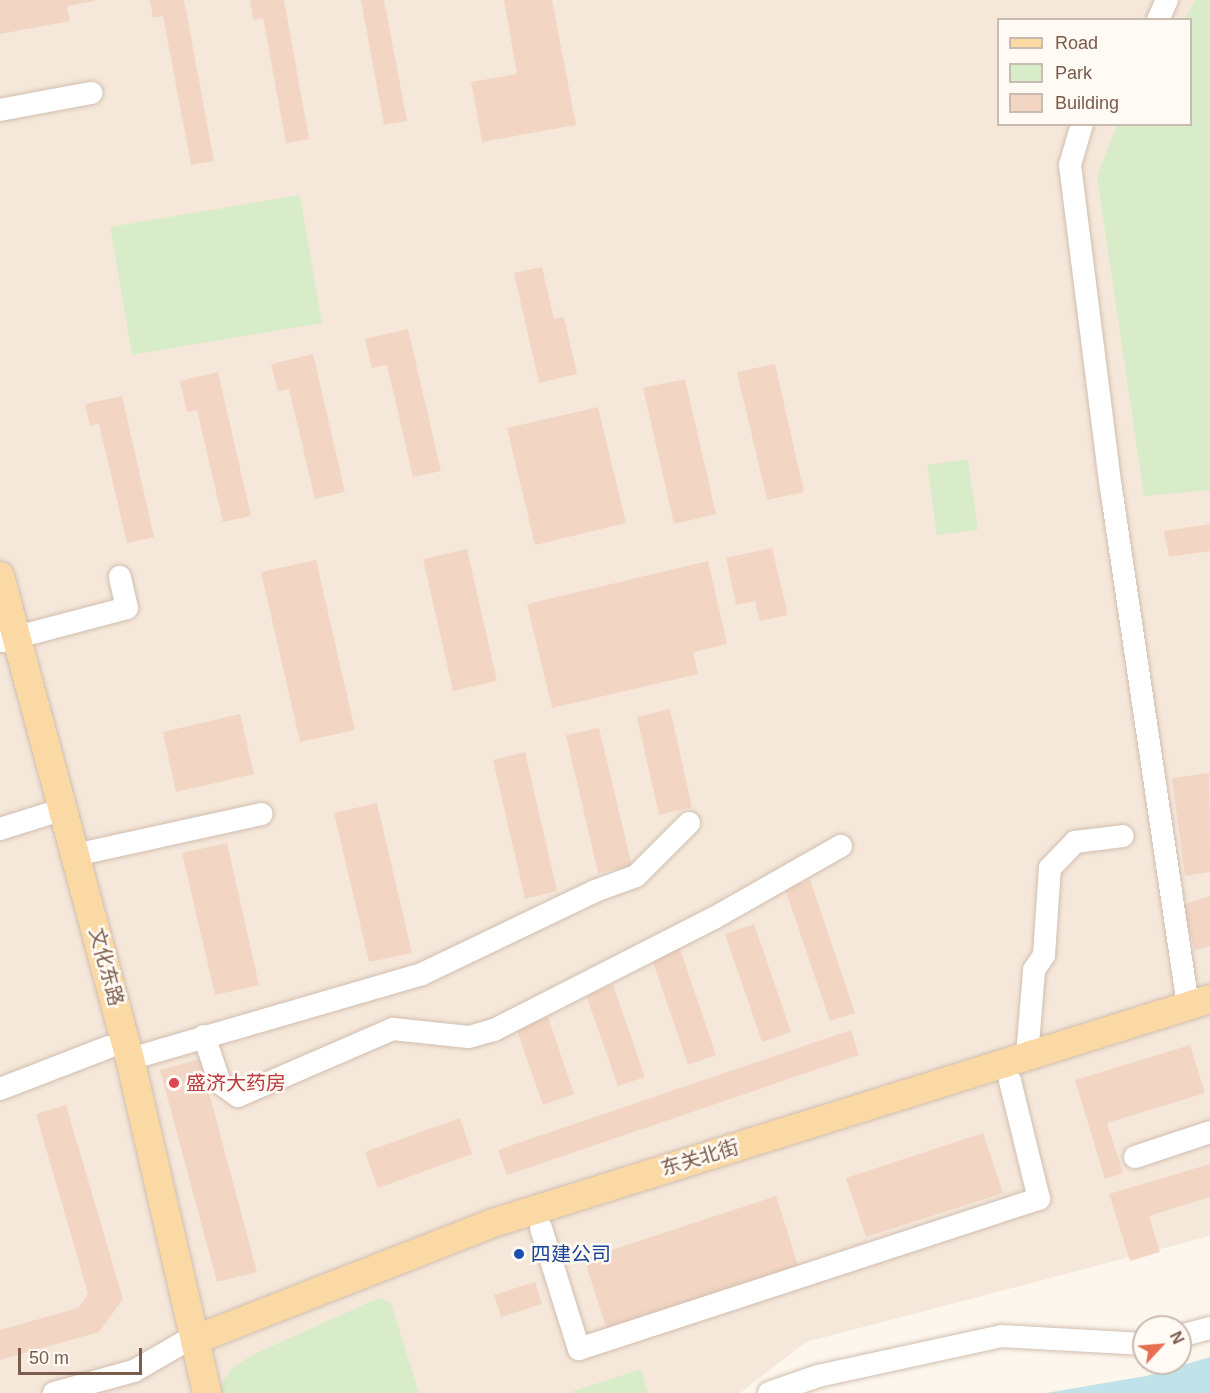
<!DOCTYPE html>
<meta charset="utf-8">
<style>
body{margin:0}
#map{position:relative;width:1210px;height:1393px;overflow:hidden;background:#fdf6ec;font-family:Arial,"Noto Sans SC",sans-serif}
div>[style]{position:absolute}
.residential>*{inset:0;background:#f5e8da}
.green>*{inset:0;background:#d8ecc9}
.water>*{inset:0;background:#bfe3e8}
.building>*{inset:0;background:#f3d5c3}
.roads{filter:drop-shadow(0 0 2px #d1beb0) drop-shadow(0 0 2px #d1beb0)}
.minor>*{height:22px;margin:-11px;padding:0 11px;transform-origin:11px;border-radius:11px;background:#fff}
.major>*{height:28px;margin:-14px;padding:0 14px;transform-origin:14px;border-radius:14px;background:#fbd9a5}
.dots>*{width:16px;height:16px;translate:-50% -50%;box-sizing:border-box;border:3px solid #fffaf3;border-radius:50%}
span{translate:-50% -50%;white-space:nowrap;text-align:center;line-height:1.15;-webkit-text-stroke:5px #fffaf3;paint-order:stroke}
.street-label{font-size:20px;color:#7a5c4d}
.health-label{font-size:20px;color:#be3a42}
.left{translate:0 -50%;text-align:left}
.transit-label{font-size:20px;color:#164399}
.legend{position:absolute;left:997px;top:18px;width:195px;height:108px;box-sizing:border-box;background:#fffaf3;border:2px solid #cabbb1;margin:0;padding:8px 10px;list-style:none;font-size:18px;color:#7a5c4d}
.legend li{display:flex;align-items:center;gap:12px;height:30px}
.legend b{width:30px;border:2px solid #cabbb1}
.north{position:absolute;left:1132px;top:1315px;width:60px;height:60px;box-sizing:border-box;background:#fffaf3;border:2px solid #cabbb1;border-radius:50%;rotate:64deg;font-size:16px;font-weight:700;line-height:24px;text-align:center;color:#7a5c4d}
.north::after{content:'';display:block;margin:auto;width:21px;height:27px;background:#e76f51;clip-path:polygon(50% 0,100% 100%,50% 72%,0 100%)}
.scale{position:absolute;left:18px;top:1348px;width:124px;height:27px;box-sizing:border-box;border:3px solid #7a5c4d;border-top:0;padding-left:8px;font-size:18px;line-height:21px;white-space:nowrap;color:#7a5c4d;-webkit-text-stroke:4px #fffaf3;paint-order:stroke}
</style>
<div id="map">
<div class="residential">
<i style="clip-path:polygon(evenodd,0 0,1210px 0,1210px 1236px,806px 1342px,740px 1393px,0 1393px,0 0,998px 20px,1190px 20px,1190px 124px,998px 124px,998px 20px)"></i>
</div>
<div class="green">
<i style="clip-path:polygon(1195px 0,1210px 0,1210px 490px,1144px 496px,1097px 177px,1117px 125px,1190px 124px,1190px 20px,1185px 19px)"></i>
<i style="clip-path:polygon(300px 195px,322px 323px,132px 355px,110px 227px)"></i>
<i style="clip-path:polygon(968px 459px,978px 530px,937px 535px,927px 465px)"></i>
<i style="clip-path:polygon(379px 1298px,391px 1303px,419px 1393px,221px 1393px,220px 1386px,232px 1368px,254px 1354px)"></i>
<i style="clip-path:polygon(641px 1369px,648px 1393px,568px 1393px)"></i>
</div>
<div class="water">
<i style="clip-path:polygon(1210px 1357px,1210px 1393px,1046px 1393px,1146px 1376px)"></i>
</div>
<div class="building">
<i style="clip-path:polygon(0 0,95px 0,95px 1px,67px 6px,70px 21px,0 34px)"></i>
<i style="clip-path:polygon(150px 0,184px 0,214px 161px,191px 165px,163px 16px,153px 18px)"></i>
<i style="clip-path:polygon(250px 0,284px 0,309px 139px,286px 143px,263px 18px,253px 20px)"></i>
<i style="clip-path:polygon(361px 0,384px 0,407px 121px,384px 125px)"></i>
<i style="clip-path:polygon(504px 0,552px 0,576px 125px,482px 142px,471px 82px,517px 74px)"></i>
<i style="clip-path:polygon(542px 267px,554px 319px,564px 317px,577px 374px,539px 383px,514px 273px)"></i>
<i style="clip-path:polygon(408px 329px,441px 471px,413px 477px,387px 365px,372px 368px,365px 339px)"></i>
<i style="clip-path:polygon(313px 354px,345px 492px,315px 499px,289px 389px,278px 391px,271px 364px)"></i>
<i style="clip-path:polygon(775px 364px,804px 492px,767px 500px,737px 372px)"></i>
<i style="clip-path:polygon(218px 372px,251px 516px,223px 522px,197px 410px,187px 412px,180px 381px)"></i>
<i style="clip-path:polygon(685px 379px,716px 514px,674px 524px,643px 388px)"></i>
<i style="clip-path:polygon(122px 396px,154px 537px,127px 543px,99px 424px,90px 426px,85px 404px)"></i>
<i style="clip-path:polygon(598px 407px,626px 523px,535px 545px,507px 428px)"></i>
<i style="clip-path:polygon(1210px 524px,1210px 551px,1169px 557px,1164px 531px)"></i>
<i style="clip-path:polygon(772px 548px,788px 615px,760px 621px,755px 601px,736px 605px,726px 558px)"></i>
<i style="clip-path:polygon(467px 549px,497px 681px,453px 691px,423px 559px)"></i>
<i style="clip-path:polygon(316px 560px,355px 730px,300px 742px,261px 572px)"></i>
<i style="clip-path:polygon(708px 561px,727px 644px,693px 652px,698px 674px,552px 708px,527px 604px)"></i>
<i style="clip-path:polygon(670px 709px,692px 807px,659px 815px,637px 717px)"></i>
<i style="clip-path:polygon(240px 714px,254px 774px,176px 792px,163px 732px)"></i>
<i style="clip-path:polygon(599px 728px,632px 866px,598px 873px,566px 735px)"></i>
<i style="clip-path:polygon(525px 752px,557px 891px,525px 899px,493px 760px)"></i>
<i style="clip-path:polygon(1209px 773px,1210px 872px,1185px 876px,1172px 778px)"></i>
<i style="clip-path:polygon(377px 803px,412px 953px,369px 962px,334px 813px)"></i>
<i style="clip-path:polygon(227px 843px,259px 985px,215px 995px,182px 853px)"></i>
<i style="clip-path:polygon(810px 880px,855px 1013px,830px 1021px,785px 889px)"></i>
<i style="clip-path:polygon(1210px 896px,1210px 946px,1195px 950px,1182px 905px)"></i>
<i style="clip-path:polygon(754px 924px,791px 1032px,762px 1042px,725px 934px)"></i>
<i style="clip-path:polygon(679px 946px,716px 1055px,688px 1065px,651px 956px)"></i>
<i style="clip-path:polygon(613px 985px,645px 1077px,618px 1086px,586px 995px)"></i>
<i style="clip-path:polygon(548px 1017px,574px 1094px,543px 1105px,516px 1028px)"></i>
<i style="clip-path:polygon(851px 1030px,859px 1055px,507px 1175px,498px 1150px)"></i>
<i style="clip-path:polygon(1190px 1045px,1205px 1093px,1107px 1123px,1123px 1173px,1105px 1179px,1075px 1080px)"></i>
<i style="clip-path:polygon(200px 1059px,257px 1272px,217px 1282px,160px 1070px)"></i>
<i style="clip-path:polygon(66px 1105px,123px 1299px,99px 1332px,0 1360px,0 1330px,78px 1308px,88px 1294px,36px 1114px)"></i>
<i style="clip-path:polygon(460px 1118px,472px 1154px,378px 1188px,365px 1152px)"></i>
<i style="clip-path:polygon(983px 1133px,1003px 1193px,866px 1237px,846px 1178px)"></i>
<i style="clip-path:polygon(1210px 1164px,1210px 1197px,1149px 1216px,1160px 1252px,1130px 1261px,1109px 1194px)"></i>
<i style="clip-path:polygon(776px 1196px,799px 1268px,607px 1330px,584px 1259px)"></i>
<i style="clip-path:polygon(535px 1282px,542px 1304px,501px 1317px,494px 1295px)"></i>
</div>
<div class="roads">
<div class="minor">
<i style="left:1158px;top:20px;width:22px;rotate:-66deg"></i>
<i style="left:0;top:110px;width:93px;rotate:-10.6deg"></i>
<i style="left:1082px;top:124px;width:43px;rotate:106.3deg"></i>
<i style="left:1070px;top:165px;width:326px;rotate:82.8deg"></i>
<i style="left:1111px;top:488px;width:524px;rotate:81.54deg"></i>
<i style="left:2px;top:641px;width:129px;rotate:-14.8deg"></i>
<i style="left:127px;top:608px;width:32px;rotate:-103deg"></i>
<i style="left:0;top:829px;width:50px;rotate:-17.4deg"></i>
<i style="left:75px;top:855px;width:191px;rotate:-12.4deg"></i>
<i style="left:204px;top:1036px;width:50px;rotate:71.2deg"></i>
<i style="left:220px;top:1083px;width:22px;rotate:36deg"></i>
<i style="left:238px;top:1096px;width:169px;rotate:-23.4deg"></i>
<i style="left:393px;top:1029px;width:76px;rotate:6deg"></i>
<i style="left:469px;top:1037px;width:26px;rotate:-16deg"></i>
<i style="left:494px;top:1030px;width:247px;rotate:-27deg"></i>
<i style="left:714px;top:918px;width:146px;rotate:-29.6deg"></i>
<i style="left:1027px;top:1056px;width:86px;rotate:-85.3deg"></i>
<i style="left:1034px;top:970px;width:18px;rotate:-56deg"></i>
<i style="left:1044px;top:955px;width:87px;rotate:-86.1deg"></i>
<i style="left:1050px;top:868px;width:36px;rotate:-46deg"></i>
<i style="left:1075px;top:842px;width:48px;rotate:-7.1deg"></i>
<i style="left:130px;top:1059px;width:304px;rotate:-16.2deg"></i>
<i style="left:422px;top:974px;width:192px;rotate:-25.6deg"></i>
<i style="left:595px;top:891px;width:44px;rotate:-20.1deg"></i>
<i style="left:636px;top:876px;width:75px;rotate:-45deg"></i>
<i style="left:0;top:1089px;width:117px;rotate:-21.1deg"></i>
<i style="left:1135px;top:1157px;width:79px;rotate:-18.4deg"></i>
<i style="left:541px;top:1228px;width:127px;rotate:72.6deg"></i>
<i style="left:579px;top:1349px;width:484px;rotate:-18.1deg"></i>
<i style="left:1039px;top:1199px;width:122px;rotate:-103.8deg"></i>
<i style="left:1180px;top:1336px;width:31px;rotate:-15deg"></i>
<i style="left:54px;top:1393px;width:83px;rotate:-15.4deg"></i>
<i style="left:134px;top:1371px;width:58px;rotate:-30.1deg"></i>
<i style="left:184px;top:1342px;width:13px;rotate:-13deg"></i>
<i style="left:769px;top:1393px;width:52px;rotate:-19.1deg"></i>
<i style="left:818px;top:1376px;width:187px;rotate:-12.3deg"></i>
<i style="left:1001px;top:1336px;width:143px;rotate:3.2deg"></i>
</div>
<div class="major">
<i style="left:0;top:576px;width:500px;rotate:74.94deg"></i>
<i style="left:130px;top:1059px;width:343px;rotate:77deg"></i>
<i style="left:197px;top:1339px;width:315px;rotate:-21.4deg"></i>
<i style="left:490px;top:1224px;width:754px;rotate:-17.35deg"></i>
</div>
</div>
<div class="dots">
<i style="left:174px;top:1083px;background:#e0444e"></i>
<i style="left:519px;top:1254px;background:#1a4fb4"></i>
</div>
<div class="street-label">
<span style="left:106px;top:967px;rotate:75deg">文化东路</span>
<span style="left:700px;top:1158px;rotate:-17deg">东关北街</span>
</div>
<div class="health-label">
<span class="left" style="left:186px;top:1083px">盛济大药房</span>
</div>
<div class="transit-label">
<span class="left" style="left:531px;top:1254px">四建公司</span>
</div>
<ul class="legend">
<li><b style="height:8px;background:#fbd9a5"></b>Road</li>
<li><b style="height:16px;background:#d8ecc9"></b>Park</li>
<li><b style="height:16px;background:#f3d5c3"></b>Building</li>
</ul>
<div class="north">N</div>
<div class="scale">50 m</div>
</div>
